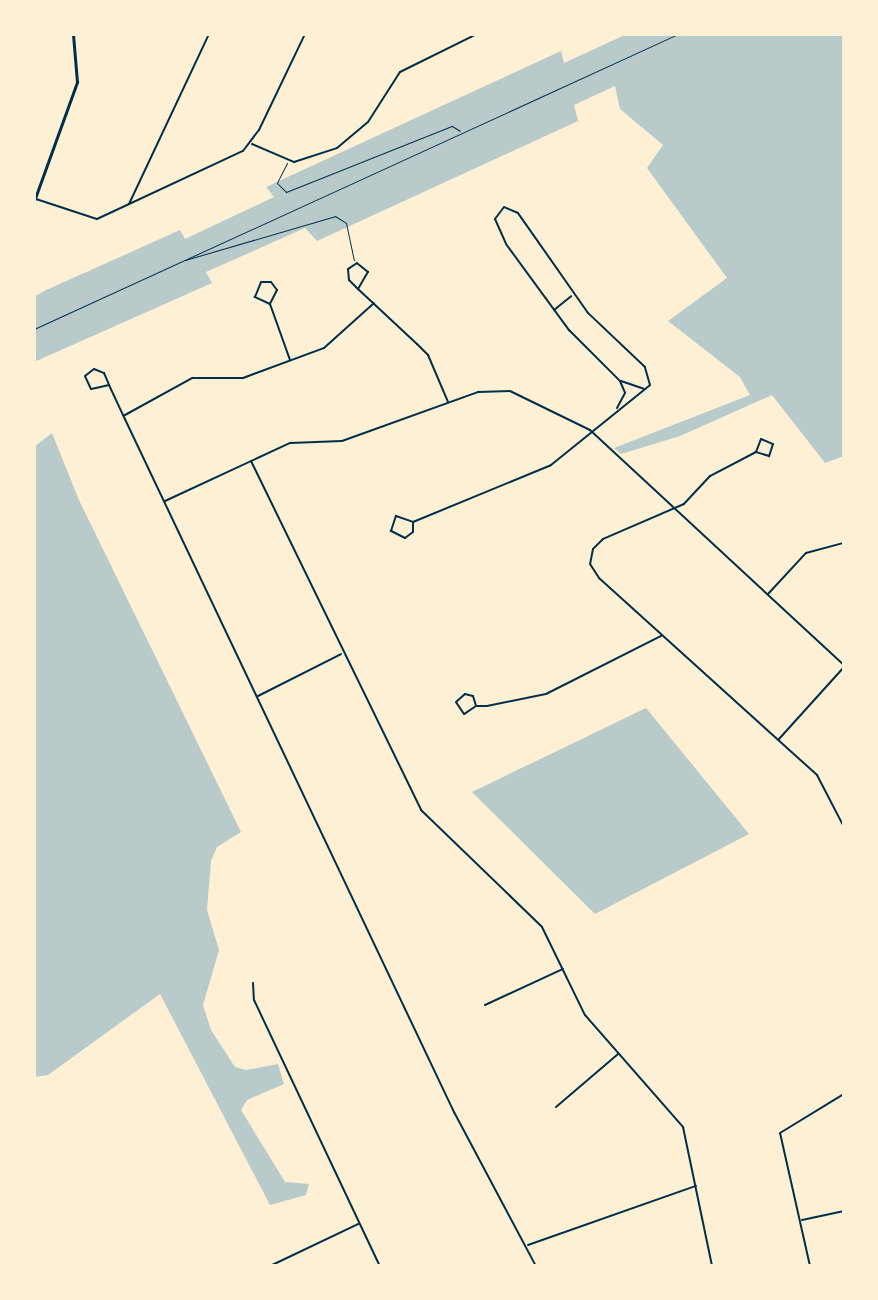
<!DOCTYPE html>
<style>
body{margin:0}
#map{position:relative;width:878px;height:1300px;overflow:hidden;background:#fdf0d5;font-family:"Roboto Condensed",sans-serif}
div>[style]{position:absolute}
.green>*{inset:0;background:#b9caca}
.path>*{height:1px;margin:-0.5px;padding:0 0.5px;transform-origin:0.5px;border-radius:0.5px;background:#003049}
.minor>*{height:2px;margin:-1px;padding:0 1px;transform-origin:1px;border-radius:1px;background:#003049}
.tertiary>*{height:3px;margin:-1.5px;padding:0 1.5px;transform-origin:1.5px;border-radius:1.5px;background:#003049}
span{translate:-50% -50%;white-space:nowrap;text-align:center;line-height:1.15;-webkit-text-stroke:6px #fdf0d5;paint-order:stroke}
.frame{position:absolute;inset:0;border:36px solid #fdf0d5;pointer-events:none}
</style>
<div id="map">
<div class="green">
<i style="clip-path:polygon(627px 34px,844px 34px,844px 456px,825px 463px,772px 395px,680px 436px,621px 454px,614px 448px,750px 395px,740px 377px,668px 321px,727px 278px,647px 168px,663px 145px,620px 109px,615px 86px,574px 105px,578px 121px,317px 241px,305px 228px,206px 272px,212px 283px,34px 362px,34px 297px,44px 291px,180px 230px,185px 239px,274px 197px,266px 187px,561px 51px,564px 63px)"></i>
<i style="clip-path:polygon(52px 433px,79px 500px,241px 832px,217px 847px,211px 861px,207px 910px,219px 950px,203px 1005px,211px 1030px,235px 1067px,246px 1070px,278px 1064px,284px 1084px,247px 1100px,241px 1110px,285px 1182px,309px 1184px,306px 1195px,270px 1205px,160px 994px,48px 1075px,34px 1077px,34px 447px)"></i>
<i style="clip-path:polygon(646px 708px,749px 834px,595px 914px,472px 792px)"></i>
</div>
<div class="path">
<i style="left:287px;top:163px;width:22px;rotate:117deg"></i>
<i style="left:277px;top:183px;width:13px;rotate:45deg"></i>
<i style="left:286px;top:192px;width:179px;rotate:-21.7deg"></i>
<i style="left:452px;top:126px;width:9px;rotate:32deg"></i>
<i style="left:185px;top:260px;width:156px;rotate:-16.3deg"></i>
<i style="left:335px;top:216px;width:13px;rotate:32deg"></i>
<i style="left:346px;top:223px;width:38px;rotate:78deg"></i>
<i style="left:34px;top:329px;width:708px;rotate:-24.61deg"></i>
</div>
<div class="minor">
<i style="left:252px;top:144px;width:46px;rotate:23.2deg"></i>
<i style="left:294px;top:162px;width:45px;rotate:-18deg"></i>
<i style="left:337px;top:148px;width:40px;rotate:-40deg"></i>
<i style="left:368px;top:122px;width:59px;rotate:-57.4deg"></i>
<i style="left:400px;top:72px;width:86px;rotate:-26.3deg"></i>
<i style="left:36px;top:199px;width:64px;rotate:18.2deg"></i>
<i style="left:97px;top:219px;width:161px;rotate:-25deg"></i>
<i style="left:243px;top:151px;width:26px;rotate:-53deg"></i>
<i style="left:259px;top:130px;width:106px;rotate:-64.4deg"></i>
<i style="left:129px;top:204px;width:188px;rotate:-64.8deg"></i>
<i style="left:358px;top:289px;width:20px;rotate:-60deg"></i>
<i style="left:368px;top:272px;width:14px;rotate:-141deg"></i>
<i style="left:357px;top:263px;width:11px;rotate:146deg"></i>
<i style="left:348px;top:269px;width:11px;rotate:85deg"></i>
<i style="left:349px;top:280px;width:13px;rotate:45deg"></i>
<i style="left:358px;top:289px;width:81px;rotate:43deg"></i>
<i style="left:417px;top:344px;width:16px;rotate:45deg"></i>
<i style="left:428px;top:355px;width:51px;rotate:66.9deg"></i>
<i style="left:270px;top:304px;width:17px;rotate:-155deg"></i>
<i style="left:255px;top:297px;width:16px;rotate:-68deg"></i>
<i style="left:261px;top:282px;width:10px"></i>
<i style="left:271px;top:282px;width:10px;rotate:53deg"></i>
<i style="left:277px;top:290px;width:16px;rotate:117deg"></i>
<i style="left:270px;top:304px;width:59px;rotate:70.3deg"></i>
<i style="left:554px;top:310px;width:22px;rotate:-39deg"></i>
<i style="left:621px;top:381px;width:24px;rotate:19deg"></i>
<i style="left:109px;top:385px;width:18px;rotate:167deg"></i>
<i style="left:91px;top:389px;width:14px;rotate:-115deg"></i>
<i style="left:85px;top:376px;width:11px;rotate:-38deg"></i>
<i style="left:94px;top:369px;width:11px;rotate:22deg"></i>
<i style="left:104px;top:373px;width:13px;rotate:67deg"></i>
<i style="left:109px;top:385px;width:33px;rotate:65deg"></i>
<i style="left:123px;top:415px;width:772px;rotate:64.6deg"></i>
<i style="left:454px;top:1112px;width:174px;rotate:62deg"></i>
<i style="left:125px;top:415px;width:77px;rotate:-28.9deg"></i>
<i style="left:192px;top:378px;width:51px"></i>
<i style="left:243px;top:378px;width:86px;rotate:-20.3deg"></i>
<i style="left:324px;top:348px;width:67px;rotate:-42deg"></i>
<i style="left:756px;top:452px;width:14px;rotate:-69deg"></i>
<i style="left:761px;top:439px;width:13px;rotate:23deg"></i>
<i style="left:773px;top:444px;width:13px;rotate:108deg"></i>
<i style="left:769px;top:456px;width:14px;rotate:-163deg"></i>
<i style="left:756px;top:452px;width:52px;rotate:152.4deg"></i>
<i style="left:710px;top:476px;width:38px;rotate:133deg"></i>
<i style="left:684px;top:504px;width:88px;rotate:156.6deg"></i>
<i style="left:603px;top:539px;width:14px;rotate:135deg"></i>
<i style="left:593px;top:549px;width:15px;rotate:101deg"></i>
<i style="left:590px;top:564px;width:17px;rotate:57deg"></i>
<i style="left:599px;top:578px;width:294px;rotate:42.1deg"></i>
<i style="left:817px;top:775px;width:59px;rotate:62.6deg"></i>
<i style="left:251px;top:461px;width:388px;rotate:64deg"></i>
<i style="left:421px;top:810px;width:168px;rotate:44deg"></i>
<i style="left:542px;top:927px;width:98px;rotate:64deg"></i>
<i style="left:585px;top:1015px;width:149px;rotate:48.8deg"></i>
<i style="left:683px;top:1127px;width:142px;rotate:78.2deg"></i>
<i style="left:165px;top:501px;width:138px;rotate:-24.9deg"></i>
<i style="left:290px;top:443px;width:52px;rotate:-2.2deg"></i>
<i style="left:342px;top:441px;width:145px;rotate:-19.8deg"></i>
<i style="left:478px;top:392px;width:32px;rotate:-2deg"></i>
<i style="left:510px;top:391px;width:89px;rotate:26deg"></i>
<i style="left:590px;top:430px;width:346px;rotate:42.8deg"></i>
<i style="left:413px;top:522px;width:10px;rotate:90deg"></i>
<i style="left:413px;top:532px;width:10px;rotate:143deg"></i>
<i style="left:405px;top:538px;width:16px;rotate:-153deg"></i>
<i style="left:391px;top:531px;width:16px;rotate:-72deg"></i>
<i style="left:396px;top:516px;width:18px;rotate:19deg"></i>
<i style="left:413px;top:522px;width:149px;rotate:-22.4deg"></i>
<i style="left:551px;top:465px;width:127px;rotate:-38.9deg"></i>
<i style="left:650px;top:385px;width:19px;rotate:-106deg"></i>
<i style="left:645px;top:367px;width:79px;rotate:-136.5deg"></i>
<i style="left:588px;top:313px;width:122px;rotate:-125deg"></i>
<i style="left:518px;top:213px;width:15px;rotate:-157deg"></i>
<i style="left:504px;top:207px;width:15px;rotate:127deg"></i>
<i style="left:495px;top:219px;width:27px;rotate:66deg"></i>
<i style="left:506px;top:244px;width:107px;rotate:53.8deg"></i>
<i style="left:569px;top:330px;width:72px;rotate:45deg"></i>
<i style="left:620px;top:381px;width:13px;rotate:67deg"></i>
<i style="left:625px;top:393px;width:17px;rotate:118deg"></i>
<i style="left:768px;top:594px;width:56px;rotate:-47.2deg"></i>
<i style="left:806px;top:553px;width:39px;rotate:-15deg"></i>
<i style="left:258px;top:696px;width:93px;rotate:-26.8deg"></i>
<i style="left:476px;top:706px;width:14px;rotate:146deg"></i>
<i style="left:464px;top:714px;width:14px;rotate:-124deg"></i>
<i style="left:456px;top:702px;width:12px;rotate:-42deg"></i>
<i style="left:465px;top:694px;width:8px;rotate:14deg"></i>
<i style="left:473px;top:696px;width:10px;rotate:73deg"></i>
<i style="left:476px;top:706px;width:11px"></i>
<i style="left:487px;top:706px;width:60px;rotate:-11.5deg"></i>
<i style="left:546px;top:694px;width:129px;rotate:-26.8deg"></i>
<i style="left:779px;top:739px;width:97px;rotate:-47.9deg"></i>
<i style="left:253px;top:983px;width:17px;rotate:87deg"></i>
<i style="left:254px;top:1000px;width:294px;rotate:64.7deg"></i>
<i style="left:485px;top:1005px;width:86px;rotate:-24.8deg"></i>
<i style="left:556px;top:1107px;width:82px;rotate:-40.5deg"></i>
<i style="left:802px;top:1220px;width:43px;rotate:-12.1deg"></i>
<i style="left:528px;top:1245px;width:178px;rotate:-19.4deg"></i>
<i style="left:270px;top:1266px;width:98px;rotate:-25.5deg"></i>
<i style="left:810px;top:1266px;width:136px;rotate:-102.7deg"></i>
<i style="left:780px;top:1133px;width:75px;rotate:-31.4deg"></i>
</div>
<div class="tertiary">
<i style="left:34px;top:201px;width:127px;rotate:-70.1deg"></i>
<i style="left:77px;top:82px;width:48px;rotate:-94.8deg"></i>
</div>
<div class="frame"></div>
</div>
